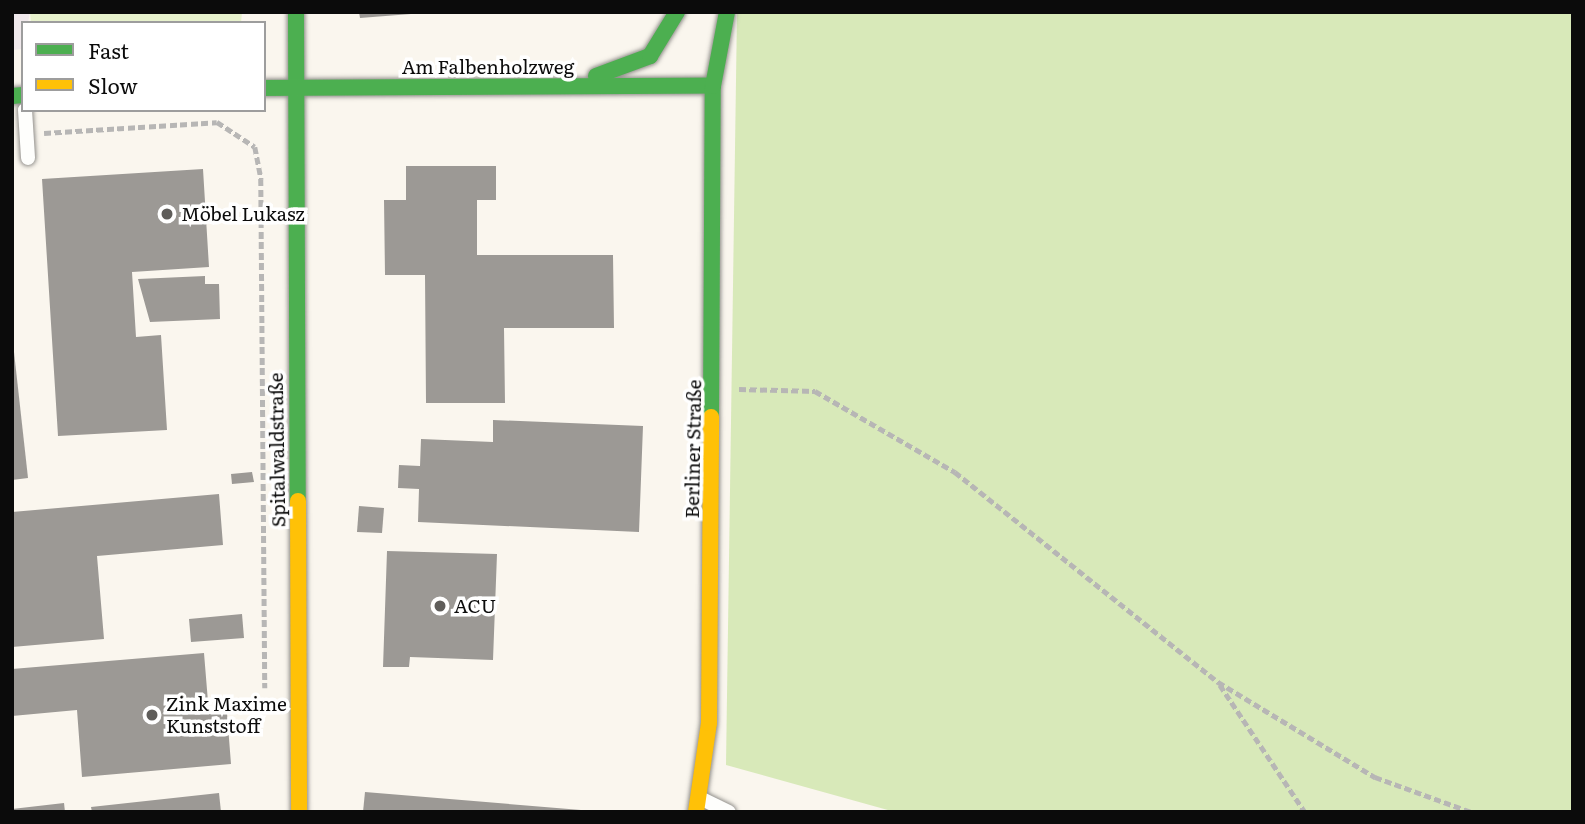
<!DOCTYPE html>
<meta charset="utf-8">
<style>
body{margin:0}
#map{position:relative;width:1585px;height:824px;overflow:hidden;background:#faf6ee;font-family:Literata,serif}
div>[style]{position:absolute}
.industrial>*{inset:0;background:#f0e9ec}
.green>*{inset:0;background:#e7f1cc}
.forest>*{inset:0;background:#d8e9b9}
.building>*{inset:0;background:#9c9995}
.path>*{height:4.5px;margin-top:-2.25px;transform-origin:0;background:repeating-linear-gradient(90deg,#b7b6b5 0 7px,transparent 0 10.5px)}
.roads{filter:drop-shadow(0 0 2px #93918d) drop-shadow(0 0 2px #93918d)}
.lane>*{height:14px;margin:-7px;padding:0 7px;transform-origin:7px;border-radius:7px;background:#fefefc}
.fast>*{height:16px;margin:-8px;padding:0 8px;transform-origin:8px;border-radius:8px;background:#4caf50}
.slow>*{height:16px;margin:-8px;padding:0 8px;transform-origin:8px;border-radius:8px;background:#ffc107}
.dots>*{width:19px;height:19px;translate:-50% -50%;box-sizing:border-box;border:4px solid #fff;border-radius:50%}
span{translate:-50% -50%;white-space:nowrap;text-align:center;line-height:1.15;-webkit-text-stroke:7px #fff;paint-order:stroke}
.street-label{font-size:19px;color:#0b0b0b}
.poi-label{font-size:19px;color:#0b0b0b}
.left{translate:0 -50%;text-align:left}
.frame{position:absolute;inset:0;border:14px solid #0b0b0b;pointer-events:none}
.legend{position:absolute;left:21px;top:21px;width:245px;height:91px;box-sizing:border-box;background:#fff;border:2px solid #9d9d9d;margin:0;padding:9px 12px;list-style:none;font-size:21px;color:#0b0b0b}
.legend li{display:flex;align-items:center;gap:14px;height:35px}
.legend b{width:35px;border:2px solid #9d9d9d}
</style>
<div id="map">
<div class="industrial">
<i style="clip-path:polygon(12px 12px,30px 12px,23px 49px,12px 50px)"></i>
</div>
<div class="green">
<i style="clip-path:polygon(30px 12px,242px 12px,241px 23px,31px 23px)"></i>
</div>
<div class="forest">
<i style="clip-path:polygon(737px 12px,1573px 12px,1573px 812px,895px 812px,726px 765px)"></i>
</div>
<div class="building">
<i style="clip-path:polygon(359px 12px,411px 12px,411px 14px,360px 18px)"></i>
<i style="clip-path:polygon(406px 166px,496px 166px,496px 200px,477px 200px,477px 255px,613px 255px,614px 328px,504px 328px,505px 403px,426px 403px,425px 275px,385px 275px,384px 200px,406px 200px)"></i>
<i style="clip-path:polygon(203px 169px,209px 267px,132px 272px,136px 337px,161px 335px,167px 430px,58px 436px,42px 179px)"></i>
<i style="clip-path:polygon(205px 276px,205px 284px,219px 284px,220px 319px,150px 322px,138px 279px)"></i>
<i style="clip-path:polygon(12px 334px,28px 478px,12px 480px)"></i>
<i style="clip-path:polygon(493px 420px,643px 426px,639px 532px,418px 522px,419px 489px,398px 488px,399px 465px,420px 466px,421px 439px,493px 442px)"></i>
<i style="clip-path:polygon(252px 472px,254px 482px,232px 484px,231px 474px)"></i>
<i style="clip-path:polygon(219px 494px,223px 545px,97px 556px,104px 639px,12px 647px,12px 512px)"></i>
<i style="clip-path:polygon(359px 506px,384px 508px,382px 533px,357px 532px)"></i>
<i style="clip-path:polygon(387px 551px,497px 554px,493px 660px,410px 657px,409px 667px,383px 667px)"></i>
<i style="clip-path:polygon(242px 614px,244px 638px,191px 642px,189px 619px)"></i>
<i style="clip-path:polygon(204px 653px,209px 714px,227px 713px,231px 764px,82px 777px,77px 710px,12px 716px,12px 669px)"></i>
<i style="clip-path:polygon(365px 792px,581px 810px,581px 812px,363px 812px)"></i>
<i style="clip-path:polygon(219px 793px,221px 812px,92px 812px,91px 807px)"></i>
<i style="clip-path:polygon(64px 803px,65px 812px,12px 812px,12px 809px)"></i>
</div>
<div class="path">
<i style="left:44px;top:133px;width:173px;rotate:-3.6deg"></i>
<i style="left:217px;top:122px;width:45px;rotate:33.3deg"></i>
<i style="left:255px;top:147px;width:33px;rotate:79deg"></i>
<i style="left:261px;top:179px;width:509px;rotate:89.55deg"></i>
<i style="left:739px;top:389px;width:76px;rotate:1.5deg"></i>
<i style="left:815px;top:391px;width:162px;rotate:30.1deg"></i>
<i style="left:955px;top:472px;width:337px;rotate:38.6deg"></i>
<i style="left:1218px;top:682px;width:184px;rotate:31.2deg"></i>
<i style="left:1375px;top:777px;width:102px;rotate:20deg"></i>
<i style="left:1220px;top:685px;width:153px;rotate:56.2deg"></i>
</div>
<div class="roads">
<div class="lane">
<i style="left:25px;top:110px;width:48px;rotate:86.4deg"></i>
<i style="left:700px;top:798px;width:32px;rotate:26deg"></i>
</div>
<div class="fast">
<i style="left:296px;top:12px;width:489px;rotate:89.8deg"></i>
<i style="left:596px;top:76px;width:58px;rotate:-20.3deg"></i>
<i style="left:650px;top:56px;width:52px;rotate:-58.5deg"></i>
<i style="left:264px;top:88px;width:449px;rotate:-0.3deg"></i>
<i style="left:12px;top:96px;width:11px;rotate:-5deg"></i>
<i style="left:711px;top:417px;width:331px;rotate:-89.7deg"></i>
<i style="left:713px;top:86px;width:75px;rotate:-79.3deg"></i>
</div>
<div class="slow">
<i style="left:298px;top:501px;width:311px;rotate:89.8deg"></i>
<i style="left:696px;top:812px;width:90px;rotate:-81.7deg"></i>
<i style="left:709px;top:723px;width:306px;rotate:-89.6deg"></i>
</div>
</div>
<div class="dots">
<i style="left:167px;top:214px;background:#5f5d5a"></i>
<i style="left:440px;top:606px;background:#5f5d5a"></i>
<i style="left:152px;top:715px;background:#5f5d5a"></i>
</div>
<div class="street-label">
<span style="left:488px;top:67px">Am Falbenholzweg</span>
<span style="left:693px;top:449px;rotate:-89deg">Berliner Straße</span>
<span style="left:277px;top:450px;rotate:-91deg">Spitalwaldstraße</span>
</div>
<div class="poi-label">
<span class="left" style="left:181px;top:214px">Möbel Lukasz</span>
<span class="left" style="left:454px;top:606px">ACU</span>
<span class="left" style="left:166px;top:715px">Zink Maxime<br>Kunststoff</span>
</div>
<div class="frame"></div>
<ul class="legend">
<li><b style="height:9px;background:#4caf50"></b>Fast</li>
<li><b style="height:9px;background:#ffc107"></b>Slow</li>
</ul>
</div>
